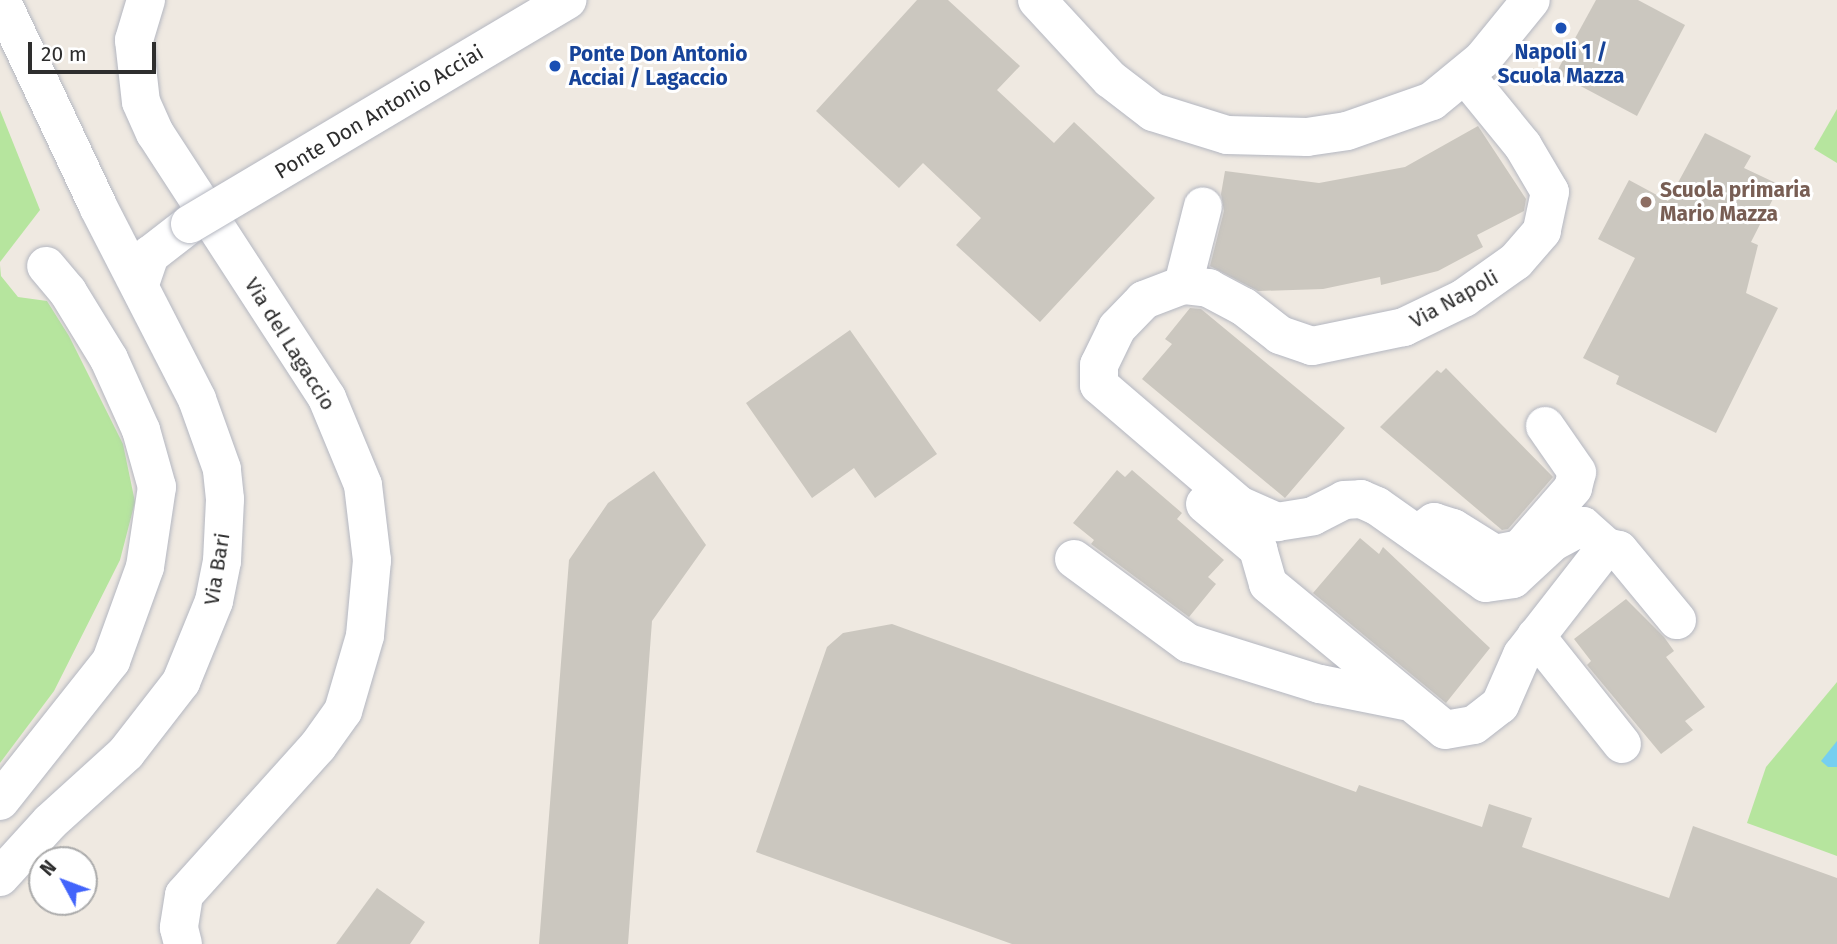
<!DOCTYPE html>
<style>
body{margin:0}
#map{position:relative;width:1837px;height:944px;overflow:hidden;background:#efe9e1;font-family:"Fira Sans",sans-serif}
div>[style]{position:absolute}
.green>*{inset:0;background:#b6e59e}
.water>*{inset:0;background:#75cff0}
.building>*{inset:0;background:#cbc7bf}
.roads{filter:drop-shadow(0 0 2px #b4b7c1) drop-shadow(0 0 2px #b4b7c1)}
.minor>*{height:38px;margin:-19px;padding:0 19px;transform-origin:19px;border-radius:19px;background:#fff}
.bridges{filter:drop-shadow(0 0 2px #b4b7c1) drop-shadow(0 0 2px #b4b7c1)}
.minor-bridge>*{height:38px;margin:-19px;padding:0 19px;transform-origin:19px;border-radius:19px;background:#fff}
.dots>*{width:19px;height:19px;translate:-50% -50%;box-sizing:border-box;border:4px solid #fff;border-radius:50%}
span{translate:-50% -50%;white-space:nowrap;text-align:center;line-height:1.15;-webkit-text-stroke:6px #fff;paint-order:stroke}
.transit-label{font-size:21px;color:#164399;font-weight:700}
.left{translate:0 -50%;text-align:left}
.street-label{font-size:21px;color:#2e2e2e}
.education-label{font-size:21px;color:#785e54;font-weight:700}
.north{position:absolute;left:28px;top:846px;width:70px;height:70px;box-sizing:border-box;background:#fff;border:2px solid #ababab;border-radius:50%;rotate:311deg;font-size:19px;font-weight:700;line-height:28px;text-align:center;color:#2e2e2e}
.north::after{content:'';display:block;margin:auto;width:24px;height:32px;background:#4264fb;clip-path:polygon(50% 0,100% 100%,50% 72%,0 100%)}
.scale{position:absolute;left:28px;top:42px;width:128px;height:32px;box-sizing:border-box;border:4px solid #2e2e2e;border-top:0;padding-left:9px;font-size:21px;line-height:24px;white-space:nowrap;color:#2e2e2e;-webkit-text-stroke:5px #fff;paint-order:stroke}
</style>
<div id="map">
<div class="green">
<i style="clip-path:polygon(1837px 109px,1837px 163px,1814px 149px)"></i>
<i style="clip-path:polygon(0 110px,40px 210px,0 262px)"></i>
<i style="clip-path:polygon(0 265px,1px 276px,18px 297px,47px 301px,69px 336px,123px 444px,135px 502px,120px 560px,54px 691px,0 763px)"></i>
<i style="clip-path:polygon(1837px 682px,1837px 856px,1747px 823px,1766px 767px)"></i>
</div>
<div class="water">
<i style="clip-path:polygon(1837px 741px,1837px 767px,1828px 767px,1821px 761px)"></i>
</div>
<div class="building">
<i style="clip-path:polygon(917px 0,948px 0,1020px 66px,997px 90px,1054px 143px,1074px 122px,1155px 198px,1040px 322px,956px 245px,981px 218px,923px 163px,899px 188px,816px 111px)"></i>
<i style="clip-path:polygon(1596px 0,1638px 0,1685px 25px,1637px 116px,1556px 73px)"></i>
<i style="clip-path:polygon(1478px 126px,1526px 199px,1524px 211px,1477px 235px,1483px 247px,1438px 271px,1381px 285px,1380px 277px,1323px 289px,1258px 291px,1210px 266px,1224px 211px,1221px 194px,1225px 171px,1319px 183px,1405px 167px)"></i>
<i style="clip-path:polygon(1705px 133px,1751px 156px,1744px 168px,1780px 185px,1751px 242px,1758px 245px,1746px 293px,1778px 308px,1716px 433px,1616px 384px,1619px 376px,1583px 358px,1635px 258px,1598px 239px,1629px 180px,1668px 201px)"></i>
<i style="clip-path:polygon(1190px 308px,1201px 309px,1345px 428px,1285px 498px,1142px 379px,1172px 344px,1165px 339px)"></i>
<i style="clip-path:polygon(850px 330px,937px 454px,875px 498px,854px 468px,812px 498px,746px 403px)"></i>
<i style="clip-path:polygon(1446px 368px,1553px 477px,1508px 529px,1502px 530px,1380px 427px,1437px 370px,1441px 373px)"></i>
<i style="clip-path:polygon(1117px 470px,1125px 477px,1132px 470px,1182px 513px,1177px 519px,1224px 560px,1208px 577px,1216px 584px,1189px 617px,1091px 544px,1094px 540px,1073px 523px)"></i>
<i style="clip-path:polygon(654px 471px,706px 545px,652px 621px,628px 944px,539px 944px,569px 560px,608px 503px)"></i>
<i style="clip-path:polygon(1360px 538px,1379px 554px,1383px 547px,1490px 648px,1446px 703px,1313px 593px)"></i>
<i style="clip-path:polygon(1626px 599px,1664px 637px,1674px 651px,1666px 657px,1705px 707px,1685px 721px,1693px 730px,1661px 754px,1587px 665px,1591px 661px,1574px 639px)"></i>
<i style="clip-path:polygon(892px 624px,1356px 792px,1359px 785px,1482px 827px,1489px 804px,1532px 818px,1522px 847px,1669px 898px,1693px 826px,1837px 878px,1837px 944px,1012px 944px,756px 852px,827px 647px,843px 633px)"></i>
<i style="clip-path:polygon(377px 888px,425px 922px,410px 944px,336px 944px)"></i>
</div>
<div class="roads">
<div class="minor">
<i style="left:146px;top:0;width:42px;rotate:106.7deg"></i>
<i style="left:134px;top:40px;width:62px;rotate:83.6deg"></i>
<i style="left:141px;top:102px;width:34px;rotate:66deg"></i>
<i style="left:155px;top:133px;width:316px;rotate:57deg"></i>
<i style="left:327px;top:398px;width:94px;rotate:67.5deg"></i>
<i style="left:363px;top:485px;width:76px;rotate:83.2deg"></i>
<i style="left:372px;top:560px;width:76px;rotate:95.3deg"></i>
<i style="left:365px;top:636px;width:78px;rotate:106.3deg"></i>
<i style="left:343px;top:711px;width:43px;rotate:125.5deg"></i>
<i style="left:318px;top:746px;width:200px;rotate:132deg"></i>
<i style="left:184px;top:895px;width:33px;rotate:99deg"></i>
<i style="left:179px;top:928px;width:16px;rotate:76deg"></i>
<i style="left:1037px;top:0;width:108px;rotate:47.3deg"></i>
<i style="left:1110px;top:79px;width:54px;rotate:37.5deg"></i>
<i style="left:1153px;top:112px;width:77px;rotate:17.3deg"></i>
<i style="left:1227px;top:135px;width:80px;rotate:1.4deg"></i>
<i style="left:1307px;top:137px;width:40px;rotate:-8.5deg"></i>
<i style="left:1347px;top:131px;width:90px;rotate:-19.4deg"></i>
<i style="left:1432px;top:101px;width:65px;rotate:-39.4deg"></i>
<i style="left:1482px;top:60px;width:77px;rotate:-50.8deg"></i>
<i style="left:1466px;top:76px;width:90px;rotate:50.8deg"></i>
<i style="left:1523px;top:146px;width:53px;rotate:59.6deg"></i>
<i style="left:1550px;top:192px;width:40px;rotate:102deg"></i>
<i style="left:1542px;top:231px;width:40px;rotate:131deg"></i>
<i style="left:1516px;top:261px;width:64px;rotate:144.6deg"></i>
<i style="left:1464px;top:298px;width:67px;rotate:154.2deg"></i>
<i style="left:1404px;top:327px;width:94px;rotate:168.3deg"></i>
<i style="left:1312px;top:346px;width:34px;rotate:-161deg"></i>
<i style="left:1280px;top:335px;width:46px;rotate:-142.1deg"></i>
<i style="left:1244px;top:307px;width:40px;rotate:-152deg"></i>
<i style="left:1209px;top:288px;width:26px;rotate:-173deg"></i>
<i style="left:1183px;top:285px;width:42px;rotate:159deg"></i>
<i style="left:1144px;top:300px;width:39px;rotate:134deg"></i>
<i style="left:1117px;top:328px;width:41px;rotate:115.9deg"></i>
<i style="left:1099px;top:365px;width:20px;rotate:90deg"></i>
<i style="left:1099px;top:385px;width:184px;rotate:40.6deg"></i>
<i style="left:1239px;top:505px;width:42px;rotate:24.1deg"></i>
<i style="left:1277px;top:522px;width:36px;rotate:-9deg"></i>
<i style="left:1313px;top:516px;width:35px;rotate:-27deg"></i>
<i style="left:1344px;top:500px;width:17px;rotate:-3deg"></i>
<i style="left:1361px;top:499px;width:17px;rotate:24deg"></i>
<i style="left:1377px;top:506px;width:133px;rotate:35.2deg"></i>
<i style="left:1486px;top:583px;width:27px;rotate:-8deg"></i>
<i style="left:1513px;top:579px;width:54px;rotate:-42.8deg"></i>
<i style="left:1553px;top:542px;width:34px;rotate:-28deg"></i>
<i style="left:1583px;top:526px;width:31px;rotate:42deg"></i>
<i style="left:1606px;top:547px;width:13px;rotate:13deg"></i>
<i style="left:1619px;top:550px;width:91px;rotate:50.4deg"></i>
<i style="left:140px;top:284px;width:31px;rotate:-71deg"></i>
<i style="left:150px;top:255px;width:51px;rotate:-37.8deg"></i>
<i style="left:1183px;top:285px;width:81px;rotate:-75.8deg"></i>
<i style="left:1205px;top:504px;width:70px;rotate:40.3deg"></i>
<i style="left:1258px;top:549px;width:36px;rotate:74deg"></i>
<i style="left:1268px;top:584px;width:229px;rotate:39.5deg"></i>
<i style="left:1445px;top:730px;width:29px;rotate:-10deg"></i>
<i style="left:1474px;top:725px;width:33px;rotate:-38deg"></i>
<i style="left:1500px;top:705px;width:55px;rotate:-66.3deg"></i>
<i style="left:1522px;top:655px;width:137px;rotate:-52.1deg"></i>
<i style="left:1417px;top:534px;width:21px;rotate:-35deg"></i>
<i style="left:1434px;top:522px;width:20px;rotate:18deg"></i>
<i style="left:1453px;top:528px;width:49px;rotate:31.8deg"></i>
<i style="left:1495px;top:554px;width:25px;rotate:-11deg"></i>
<i style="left:1520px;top:549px;width:81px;rotate:-49deg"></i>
<i style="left:1573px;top:488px;width:16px;rotate:-76deg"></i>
<i style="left:1577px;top:472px;width:56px;rotate:-124.8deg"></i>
<i style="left:1074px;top:559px;width:142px;rotate:36.4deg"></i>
<i style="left:1188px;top:643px;width:138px;rotate:17.3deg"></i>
<i style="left:1320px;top:684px;width:87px;rotate:11.3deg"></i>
<i style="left:1536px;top:636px;width:138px;rotate:51.5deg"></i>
<i style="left:0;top:801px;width:179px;rotate:-51.6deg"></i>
<i style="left:111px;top:661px;width:100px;rotate:-70.1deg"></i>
<i style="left:145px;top:567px;width:81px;rotate:-81.5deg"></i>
<i style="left:157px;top:487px;width:59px;rotate:-105.7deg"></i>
<i style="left:141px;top:430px;width:78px;rotate:-114.3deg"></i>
<i style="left:109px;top:359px;width:79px;rotate:-121.5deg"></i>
<i style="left:68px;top:292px;width:34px;rotate:-130deg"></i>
<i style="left:0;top:877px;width:74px;rotate:-47.7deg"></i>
<i style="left:50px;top:822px;width:103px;rotate:-42.2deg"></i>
<i style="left:126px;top:753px;width:90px;rotate:-52.2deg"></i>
<i style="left:181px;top:682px;width:87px;rotate:-67.8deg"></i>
<i style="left:214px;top:601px;width:41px;rotate:-78.7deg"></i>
<i style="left:222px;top:561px;width:62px;rotate:-87.2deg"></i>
<i style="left:225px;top:499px;width:30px;rotate:-96deg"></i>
<i style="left:222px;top:469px;width:74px;rotate:-109.7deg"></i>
<i style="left:197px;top:399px;width:217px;rotate:-117.2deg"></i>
<i style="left:98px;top:206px;width:228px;rotate:-115.2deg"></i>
</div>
</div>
<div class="bridges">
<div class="minor-bridge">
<i style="left:190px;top:224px;width:439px;rotate:-30.7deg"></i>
</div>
</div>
<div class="dots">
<i style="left:1561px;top:28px;background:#1a4fb4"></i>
<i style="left:555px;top:66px;background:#1a4fb4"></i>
<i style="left:1646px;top:202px;background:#8d6e63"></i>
</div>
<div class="transit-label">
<span style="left:1561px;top:64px">Napoli 1 /<br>Scuola Mazza</span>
<span class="left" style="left:569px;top:66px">Ponte Don Antonio<br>Acciai / Lagaccio</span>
</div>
<div class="street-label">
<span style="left:379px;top:112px;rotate:-31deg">Ponte Don Antonio Acciai</span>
<span style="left:1454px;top:299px;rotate:-29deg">Via Napoli</span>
<span style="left:290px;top:344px;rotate:58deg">Via del Lagaccio</span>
<span style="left:217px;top:569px;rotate:-81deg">Via Bari</span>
</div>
<div class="education-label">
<span class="left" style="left:1660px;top:202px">Scuola primaria<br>Mario Mazza</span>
</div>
<div class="north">N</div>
<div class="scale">20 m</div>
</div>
